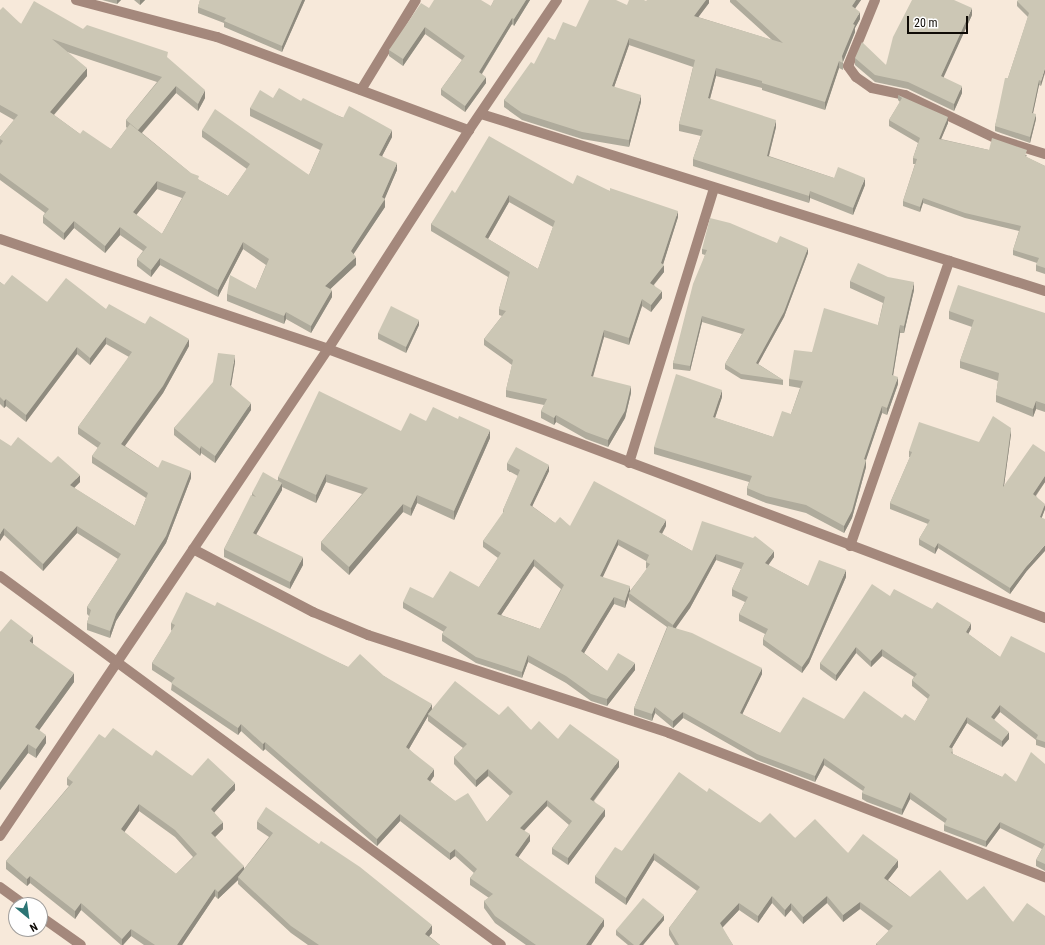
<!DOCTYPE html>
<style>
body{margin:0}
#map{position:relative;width:1045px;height:945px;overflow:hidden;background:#f7e9da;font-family:"Roboto Condensed",sans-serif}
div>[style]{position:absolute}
.minor>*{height:10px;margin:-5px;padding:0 5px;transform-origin:5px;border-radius:5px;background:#a4887c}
.wall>*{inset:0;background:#afab9c}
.shaded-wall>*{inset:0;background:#8f8b7f}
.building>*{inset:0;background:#ccc7b5}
span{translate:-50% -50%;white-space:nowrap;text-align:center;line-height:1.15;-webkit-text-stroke:3px #fff;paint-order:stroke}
.north{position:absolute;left:8px;top:897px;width:40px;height:40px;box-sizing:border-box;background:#fff;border:1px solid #9f9d9b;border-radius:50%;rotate:151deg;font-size:11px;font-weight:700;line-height:16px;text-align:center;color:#0f0b06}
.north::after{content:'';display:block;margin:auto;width:14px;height:18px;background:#2c7575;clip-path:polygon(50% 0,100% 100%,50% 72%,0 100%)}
.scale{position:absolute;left:907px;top:16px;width:61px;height:18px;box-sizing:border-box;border:2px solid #0f0b06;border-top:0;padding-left:5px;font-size:12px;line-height:14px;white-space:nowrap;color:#0f0b06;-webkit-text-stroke:3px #fff;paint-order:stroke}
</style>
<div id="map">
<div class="minor">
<i style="left:76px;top:0;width:146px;rotate:14.7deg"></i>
<i style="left:217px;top:37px;width:269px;rotate:20.3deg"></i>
<i style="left:875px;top:0;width:71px;rotate:112.2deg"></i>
<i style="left:848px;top:66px;width:14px;rotate:54deg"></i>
<i style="left:856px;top:77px;width:19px;rotate:35deg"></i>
<i style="left:872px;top:88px;width:34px;rotate:12deg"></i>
<i style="left:905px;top:95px;width:102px;rotate:25.6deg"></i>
<i style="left:997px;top:139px;width:50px;rotate:17.4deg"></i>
<i style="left:361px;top:90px;width:105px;rotate:-58.6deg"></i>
<i style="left:481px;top:114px;width:591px;rotate:17.42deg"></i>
<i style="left:0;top:239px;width:346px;rotate:18.5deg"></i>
<i style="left:328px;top:349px;width:766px;rotate:20.56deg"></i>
<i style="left:629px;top:463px;width:287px;rotate:-72.8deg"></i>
<i style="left:850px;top:546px;width:302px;rotate:-70.8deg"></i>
<i style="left:193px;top:549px;width:136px;rotate:27.7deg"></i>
<i style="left:313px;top:612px;width:60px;rotate:22.7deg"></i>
<i style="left:368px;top:635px;width:317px;rotate:18deg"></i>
<i style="left:669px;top:733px;width:403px;rotate:21deg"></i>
<i style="left:0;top:576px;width:622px;rotate:36.37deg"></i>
<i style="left:0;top:836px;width:587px;rotate:-56.04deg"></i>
<i style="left:328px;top:349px;width:260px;rotate:-57.2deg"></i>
<i style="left:469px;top:130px;width:157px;rotate:-55.9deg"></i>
<i style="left:0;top:887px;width:31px;rotate:36deg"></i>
<i style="left:40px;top:916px;width:50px;rotate:35.3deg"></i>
</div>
<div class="wall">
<i style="clip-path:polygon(102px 0,121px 0,117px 4px)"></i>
<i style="clip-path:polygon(134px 0,145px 0,140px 5px)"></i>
<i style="clip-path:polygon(200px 0,305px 0,282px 52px,224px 27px,224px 23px,198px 13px,198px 7px)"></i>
<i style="clip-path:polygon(494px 0,530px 0,514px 26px,512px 24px,482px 74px,486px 83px,465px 112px,441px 95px,441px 89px,462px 60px,425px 34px,403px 66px,389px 56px,389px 50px,429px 8px,491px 6px)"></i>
<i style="clip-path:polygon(709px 0,709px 3px,698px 17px,772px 40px,730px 2px,730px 0,861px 0,855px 8px,860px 19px,855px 28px,855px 32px,843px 62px,843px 70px,839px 68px,825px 110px,762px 90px,762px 88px,716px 76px,710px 99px,776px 127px,769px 156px,834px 178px,865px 185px,853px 215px,810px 198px,809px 203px,693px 166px,693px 159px,701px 136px,679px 131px,679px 124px,693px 67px,629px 45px,614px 87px,641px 102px,629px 147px,582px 139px,522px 120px,504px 107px,504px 100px,555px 40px,576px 27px,627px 5px,646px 1px)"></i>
<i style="clip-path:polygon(1045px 0,1041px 86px,1039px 85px,1033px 113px,1036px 119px,1030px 143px,995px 131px,995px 126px,1008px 78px,1028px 17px,1017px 6px,1017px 1px)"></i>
<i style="clip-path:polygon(evenodd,0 10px,21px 24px,83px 29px,168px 59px,205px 98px,198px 111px,176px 93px,142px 133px,199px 180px,228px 196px,247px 169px,202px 137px,202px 130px,309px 175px,320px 150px,250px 116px,250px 108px,273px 98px,301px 101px,392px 137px,382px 156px,397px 170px,384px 199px,385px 207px,353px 254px,356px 265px,330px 289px,332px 297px,311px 333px,286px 319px,284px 324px,227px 301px,227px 294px,256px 289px,266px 265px,243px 249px,218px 297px,160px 265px,151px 277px,137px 266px,137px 259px,143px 251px,120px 235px,105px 253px,74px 228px,64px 240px,43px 223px,43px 216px,45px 213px,0 180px,0 137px,14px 120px,0 112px,0 10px,67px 52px,157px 82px,126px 120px,126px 127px,127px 128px,111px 149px,80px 134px,54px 115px,87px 76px,67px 52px,0 10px,157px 189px,182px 198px,162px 234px,136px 215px,157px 189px)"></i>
<i style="clip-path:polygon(972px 15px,943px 77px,962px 93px,954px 111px,908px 89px,875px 82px,855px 65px,855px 58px,886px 65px)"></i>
<i style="clip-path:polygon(898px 95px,948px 123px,941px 139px,989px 150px,1027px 155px,1026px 157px,1045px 166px,1045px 274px,1036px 271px,1036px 265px,1037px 263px,1013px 255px,1013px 250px,1019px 231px,965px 218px,923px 203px,920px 212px,903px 206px,903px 201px,915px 164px,913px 164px,913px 158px,918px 143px,889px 126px,889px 120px,900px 102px,898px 100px)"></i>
<i style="clip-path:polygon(evenodd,573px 184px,610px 191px,678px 217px,663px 264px,664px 272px,654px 285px,662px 298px,651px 312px,642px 306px,629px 345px,604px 337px,593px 377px,631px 393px,625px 418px,608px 447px,586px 439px,556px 422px,554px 425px,541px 418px,541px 411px,544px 405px,506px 397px,506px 390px,512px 365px,484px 345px,484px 339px,502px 316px,499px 315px,499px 309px,508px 277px,431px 231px,431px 224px,455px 193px,573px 184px,509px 202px,553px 227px,538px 269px,488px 239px,509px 202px)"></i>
<i style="clip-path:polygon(777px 243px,808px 253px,784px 317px,758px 364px,783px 380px,783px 385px,741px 379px,725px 369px,725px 364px,742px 334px,702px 322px,690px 371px,673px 369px,673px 363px,705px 255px,702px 254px,702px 249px)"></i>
<i style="clip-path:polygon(850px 281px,914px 290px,904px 333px,900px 333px,893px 375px,898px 384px,887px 415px,882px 413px,866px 459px,866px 467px,852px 518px,844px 533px,806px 513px,766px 503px,747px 495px,747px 488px,749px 482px,654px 454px,654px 447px,722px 397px,715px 418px,773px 437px,791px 414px,800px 388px,789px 386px,789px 379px,812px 352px,878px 325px,883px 303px,850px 288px)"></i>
<i style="clip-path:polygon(0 282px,4px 285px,47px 302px,106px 309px,145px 324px,189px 346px,163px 393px,125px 446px,158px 468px,191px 478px,166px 543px,116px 621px,110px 638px,87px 630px,87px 623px,89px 616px,87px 614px,87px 607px,118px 559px,77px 533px,43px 571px,4px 535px,0 541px,11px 446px,51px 463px,80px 482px,74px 488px,135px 526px,146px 498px,92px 463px,92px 456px,98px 448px,78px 434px,78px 427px,129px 357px,106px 344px,90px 365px,77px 354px,26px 422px,6px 406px,4px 408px,0 404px)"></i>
<i style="clip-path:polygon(949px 311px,1045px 313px,1045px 412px,1036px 409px,1033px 417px,996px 402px,996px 395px,998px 381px,960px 368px,960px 361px,972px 327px,949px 319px)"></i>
<i style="clip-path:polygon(419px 325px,406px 353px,378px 339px,378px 333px)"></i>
<i style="clip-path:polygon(235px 362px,231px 386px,251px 410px,215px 463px,201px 453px,200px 456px,174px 435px,174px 428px)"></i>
<i style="clip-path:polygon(426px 421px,490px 438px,454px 520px,417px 503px,411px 516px,403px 512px,349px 575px,321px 550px,321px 542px,362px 494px,326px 482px,316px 503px,282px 487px,282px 490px,256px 534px,303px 565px,290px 589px,224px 557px,224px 549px,252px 495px,252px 493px,278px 480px,278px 477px,401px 431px)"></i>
<i style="clip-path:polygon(1011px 434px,1004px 486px,1045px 452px,1045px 482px,1036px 496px,1045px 509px,1042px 517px,1026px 572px,1010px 594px,938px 548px,935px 554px,919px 545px,919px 539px,928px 524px,890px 509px,890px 503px,910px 457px,909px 457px,909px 451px,979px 442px)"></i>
<i style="clip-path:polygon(evenodd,507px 463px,549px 471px,532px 506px,555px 523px,570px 526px,666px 526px,662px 534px,692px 551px,774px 557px,768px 565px,808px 586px,846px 577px,809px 663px,802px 673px,763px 645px,763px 639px,765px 634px,739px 621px,739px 614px,745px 602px,732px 596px,732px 589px,741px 569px,716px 560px,690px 608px,675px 628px,762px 674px,742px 714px,780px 733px,844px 719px,902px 718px,915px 721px,928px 699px,912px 686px,912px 680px,914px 677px,882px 656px,871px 667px,856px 653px,836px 681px,820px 669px,820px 663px,890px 596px,932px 609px,971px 629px,968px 634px,1000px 657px,1045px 653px,1045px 748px,1036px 745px,1036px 740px,1000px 712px,994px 720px,1009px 739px,1002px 747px,967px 723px,952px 748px,953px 754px,1002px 777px,1016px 782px,1045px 764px,1045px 871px,1036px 866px,1036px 860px,1042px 849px,1000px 828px,986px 847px,944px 831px,944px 825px,945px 823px,910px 799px,902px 815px,867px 802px,862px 799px,862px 793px,863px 791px,824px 765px,815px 782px,757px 760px,683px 718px,673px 728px,655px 713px,652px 721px,634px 715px,634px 708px,667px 627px,629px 600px,629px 596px,625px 608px,614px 604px,584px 653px,607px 671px,635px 670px,607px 706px,591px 701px,566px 683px,528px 662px,522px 678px,476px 663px,442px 641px,442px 634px,444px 632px,403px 608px,403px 602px,433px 598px,479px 587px,498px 558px,483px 547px,483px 541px,503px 514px,503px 510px,518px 476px,507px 470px,507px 463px,618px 545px,646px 561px,646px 568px,647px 569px,630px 591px,602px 577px,618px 545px,507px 463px,534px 566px,561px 589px,540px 629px,501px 615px,534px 566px)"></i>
<i style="clip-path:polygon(evenodd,215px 606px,348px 667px,384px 676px,432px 710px,499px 715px,531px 730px,558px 739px,619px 767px,594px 801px,605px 816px,568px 865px,552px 854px,552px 848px,569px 825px,547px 806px,524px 831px,530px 841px,518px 857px,604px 926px,591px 945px,526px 945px,495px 923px,484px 908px,484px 901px,489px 898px,470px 885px,470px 878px,474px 873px,455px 856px,450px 860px,400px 821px,377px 846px,265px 749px,263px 751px,241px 731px,238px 735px,171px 690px,172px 683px,152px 670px,152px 663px,172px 631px,171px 630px,171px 623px,215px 606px,428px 716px,428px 721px,463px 748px,454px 757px,454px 764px,476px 787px,488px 776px,510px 796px,487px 822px,455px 801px,430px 782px,434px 776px,409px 749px,428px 716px)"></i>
<i style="clip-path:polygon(0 632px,33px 644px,74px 682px,39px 730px,46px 743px,36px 758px,28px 753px,0 790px)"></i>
<i style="clip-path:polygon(evenodd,105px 738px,152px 756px,192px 776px,235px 790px,214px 812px,223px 829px,215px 837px,244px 869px,269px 837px,257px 829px,257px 821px,432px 933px,429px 936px,440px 945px,308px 945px,291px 933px,238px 884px,238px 880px,218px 899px,215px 896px,182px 945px,144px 945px,131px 936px,123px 945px,121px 945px,81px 910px,75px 919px,30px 883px,27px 886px,6px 869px,6px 861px,69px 786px,67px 785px,67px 778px,105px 738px,139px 811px,175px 837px,193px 857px,176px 874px,124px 832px,139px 811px)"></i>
<i style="clip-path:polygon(707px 792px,760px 823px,795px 838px,848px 853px,898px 867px,888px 880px,910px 897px,967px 900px,1013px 922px,1045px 945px,876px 945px,876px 944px,889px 931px,860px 909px,843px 922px,827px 903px,803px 924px,791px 910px,785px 917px,772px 903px,758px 923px,739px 910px,722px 928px,733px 945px,675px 945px,669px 935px,669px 928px,697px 891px,654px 860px,626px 905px,595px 883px,595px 876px,622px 851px)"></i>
<i style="clip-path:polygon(664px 920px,643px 945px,628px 945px,616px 935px,616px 930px)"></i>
</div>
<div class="shaded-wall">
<i style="clip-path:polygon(117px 0,121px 0,117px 4px)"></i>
<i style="clip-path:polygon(140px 0,145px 0,140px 5px)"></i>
<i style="clip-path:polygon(302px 0,305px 0,282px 52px,282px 46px)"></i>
<i style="clip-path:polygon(526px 0,530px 0,514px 26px,514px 19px)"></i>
<i style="clip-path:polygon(706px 0,709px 0,709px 3px,694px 23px,694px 16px)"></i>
<i style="clip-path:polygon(856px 0,861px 0,852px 13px,852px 6px)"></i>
<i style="clip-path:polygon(972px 8px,972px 15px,941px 83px,941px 76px)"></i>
<i style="clip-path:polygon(860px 12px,860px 19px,855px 28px,855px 32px,842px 64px,842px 56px,853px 24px)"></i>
<i style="clip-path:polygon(512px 18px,512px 24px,479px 78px,479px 72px)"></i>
<i style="clip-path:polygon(425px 27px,425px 34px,403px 66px,403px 59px)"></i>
<i style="clip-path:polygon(629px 38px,629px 45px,612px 93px,612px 86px)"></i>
<i style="clip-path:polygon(839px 61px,839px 68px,825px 110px,825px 102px)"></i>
<i style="clip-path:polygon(87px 68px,87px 76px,50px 119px,50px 112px)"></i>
<i style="clip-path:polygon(716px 68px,716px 76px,708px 106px,708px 98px)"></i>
<i style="clip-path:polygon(1045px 68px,1045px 73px,1041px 86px,1041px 81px)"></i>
<i style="clip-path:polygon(486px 77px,486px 83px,465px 112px,465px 106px)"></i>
<i style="clip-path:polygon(1039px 80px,1039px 85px,1032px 118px,1032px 113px)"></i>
<i style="clip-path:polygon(176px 86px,176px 93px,138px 137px,138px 130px)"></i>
<i style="clip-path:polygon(962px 86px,962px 93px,954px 111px,954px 104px)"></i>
<i style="clip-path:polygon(205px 90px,205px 98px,198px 111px,198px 104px)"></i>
<i style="clip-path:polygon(641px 95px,641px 102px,629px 147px,629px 140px)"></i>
<i style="clip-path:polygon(1036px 114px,1036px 119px,1030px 143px,1030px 137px)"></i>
<i style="clip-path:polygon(948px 117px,948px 123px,939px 144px,939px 139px)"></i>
<i style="clip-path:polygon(776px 120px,776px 127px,767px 163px,767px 156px)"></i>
<i style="clip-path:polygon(392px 130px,392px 137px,379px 162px,379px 155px)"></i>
<i style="clip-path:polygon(397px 163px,397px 170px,383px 203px,385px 199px,385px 207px,351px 258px,351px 251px,382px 197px)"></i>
<i style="clip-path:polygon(865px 178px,865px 185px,853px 215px,853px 208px)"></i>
<i style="clip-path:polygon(157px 181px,157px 189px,133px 219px,133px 212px)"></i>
<i style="clip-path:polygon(810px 191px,810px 198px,809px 203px,809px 196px)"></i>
<i style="clip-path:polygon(509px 195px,509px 202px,485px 244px,485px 237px)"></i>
<i style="clip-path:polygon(923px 198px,923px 203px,920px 212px,920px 207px)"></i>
<i style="clip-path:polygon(678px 211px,678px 217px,662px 268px,664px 265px,664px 272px,650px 289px,650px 283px,661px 263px)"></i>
<i style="clip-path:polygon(74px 221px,74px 228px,64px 240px,64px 233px)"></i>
<i style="clip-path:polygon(120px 227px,120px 235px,105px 253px,105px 246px)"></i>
<i style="clip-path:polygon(243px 242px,243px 249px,218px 297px,218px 290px)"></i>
<i style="clip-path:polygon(808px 248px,808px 253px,784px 317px,756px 368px,756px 363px)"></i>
<i style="clip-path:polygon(356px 257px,356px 265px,325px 294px,325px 286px)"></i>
<i style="clip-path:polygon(160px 258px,160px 265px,151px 277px,151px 270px)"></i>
<i style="clip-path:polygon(914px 282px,914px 290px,904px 333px,904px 326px)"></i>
<i style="clip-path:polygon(332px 290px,332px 297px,311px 333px,311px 326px)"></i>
<i style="clip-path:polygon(662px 291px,662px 298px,651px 312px,651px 305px)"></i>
<i style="clip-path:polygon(642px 299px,642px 306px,629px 345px,629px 338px)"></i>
<i style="clip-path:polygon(286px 312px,286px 319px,284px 324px,284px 316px)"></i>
<i style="clip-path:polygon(702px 316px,702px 322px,690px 371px,690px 366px)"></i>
<i style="clip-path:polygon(419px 320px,419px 325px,406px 353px,406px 347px)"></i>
<i style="clip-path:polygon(900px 325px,900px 333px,892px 382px,892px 375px)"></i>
<i style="clip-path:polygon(604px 330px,604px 337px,591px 383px,591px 376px)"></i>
<i style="clip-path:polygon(106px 337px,106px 344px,90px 365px,90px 358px)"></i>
<i style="clip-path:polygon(189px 339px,189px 346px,163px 393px,121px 451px,121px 444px)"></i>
<i style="clip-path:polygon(77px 347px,77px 354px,26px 422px,26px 415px)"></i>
<i style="clip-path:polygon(235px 355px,235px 362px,230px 392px,230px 385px)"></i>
<i style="clip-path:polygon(898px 377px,898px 384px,887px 415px,887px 408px)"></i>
<i style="clip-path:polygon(631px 386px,631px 393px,625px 418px,608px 447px,608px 440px)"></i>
<i style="clip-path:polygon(722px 390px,722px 397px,713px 424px,713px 417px)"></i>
<i style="clip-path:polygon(6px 399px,6px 406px,4px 408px,4px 401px)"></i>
<i style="clip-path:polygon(1036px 401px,1036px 409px,1033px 417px,1033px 409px)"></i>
<i style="clip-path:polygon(251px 403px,251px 410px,215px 463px,215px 456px)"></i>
<i style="clip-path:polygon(882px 406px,882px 413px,864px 466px,864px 459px)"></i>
<i style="clip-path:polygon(556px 415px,556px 422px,554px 425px,554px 418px)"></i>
<i style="clip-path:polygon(1011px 428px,1011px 434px,1003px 493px,1003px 487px)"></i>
<i style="clip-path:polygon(490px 430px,490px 438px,454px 520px,454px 511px)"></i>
<i style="clip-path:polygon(201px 446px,201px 453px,200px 456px,200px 449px)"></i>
<i style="clip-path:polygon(866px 460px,866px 467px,852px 518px,844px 533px,844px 526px)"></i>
<i style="clip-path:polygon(549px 465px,549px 471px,530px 511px,530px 505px)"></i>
<i style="clip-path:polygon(191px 471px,191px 478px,166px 543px,116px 621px,110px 638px,110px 631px,116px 614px)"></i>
<i style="clip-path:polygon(326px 474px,326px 482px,316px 503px,316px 495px)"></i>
<i style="clip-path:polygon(80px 475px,80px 482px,70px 492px,70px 485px)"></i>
<i style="clip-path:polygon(1045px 476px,1045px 482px,1033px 499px,1033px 494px)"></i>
<i style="clip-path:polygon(282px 483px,282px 490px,253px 540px,253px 533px)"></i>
<i style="clip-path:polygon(417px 495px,417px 503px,411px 516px,411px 508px)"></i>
<i style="clip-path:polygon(403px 504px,403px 512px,349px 575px,349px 567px)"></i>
<i style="clip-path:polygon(1045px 504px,1045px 509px,1040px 522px,1040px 517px)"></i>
<i style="clip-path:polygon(666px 520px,666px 526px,659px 539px,659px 532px)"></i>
<i style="clip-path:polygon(77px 526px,77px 533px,43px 571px,43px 564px)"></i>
<i style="clip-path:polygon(4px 528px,4px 535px,0 541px,0 534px)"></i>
<i style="clip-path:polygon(618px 539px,618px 545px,600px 583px,600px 576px)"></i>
<i style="clip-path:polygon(938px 543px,938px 548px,935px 554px,935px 548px)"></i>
<i style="clip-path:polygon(1045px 545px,1045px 551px,1026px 572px,1010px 594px,1010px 588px,1026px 567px)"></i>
<i style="clip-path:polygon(774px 551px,774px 557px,765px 570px,765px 563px)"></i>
<i style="clip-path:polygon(716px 554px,716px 560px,690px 608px,673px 632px,673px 625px)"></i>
<i style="clip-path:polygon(303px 557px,303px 565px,290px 589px,290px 582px)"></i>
<i style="clip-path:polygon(534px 559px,534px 566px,497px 621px,497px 614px)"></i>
<i style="clip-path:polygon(846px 570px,846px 577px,809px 663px,802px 673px,802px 667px)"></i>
<i style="clip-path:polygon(630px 586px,630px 593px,629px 593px,629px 596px,625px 608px,625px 601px)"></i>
<i style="clip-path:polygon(614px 597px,614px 604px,581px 658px,581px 651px)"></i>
<i style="clip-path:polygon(971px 623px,971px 629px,966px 638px,966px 632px)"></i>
<i style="clip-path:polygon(33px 636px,33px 644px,29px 641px)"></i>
<i style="clip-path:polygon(856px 647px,856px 653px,836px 681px,836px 675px)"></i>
<i style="clip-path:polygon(882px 649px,882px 656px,871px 667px,871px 661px)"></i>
<i style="clip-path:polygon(528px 655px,528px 662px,522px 678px,522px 672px)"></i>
<i style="clip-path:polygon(635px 663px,635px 670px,607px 706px,607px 699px)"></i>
<i style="clip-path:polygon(762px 668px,762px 674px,740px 719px,740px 713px)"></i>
<i style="clip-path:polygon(74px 673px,74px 682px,35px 736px,35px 727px)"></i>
<i style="clip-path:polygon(432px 704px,432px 711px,428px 714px,428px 716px,406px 754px,406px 747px)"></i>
<i style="clip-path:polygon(1000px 705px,1000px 712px,991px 723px,991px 717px)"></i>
<i style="clip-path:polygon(655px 707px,655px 713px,652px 721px,652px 714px)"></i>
<i style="clip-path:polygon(683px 712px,683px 718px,673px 728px,673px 721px)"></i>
<i style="clip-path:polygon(967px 717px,967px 723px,949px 753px,949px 747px)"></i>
<i style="clip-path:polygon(241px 724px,241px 731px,238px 735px,238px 728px)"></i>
<i style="clip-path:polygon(1009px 732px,1009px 739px,1002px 747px,1002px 741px)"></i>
<i style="clip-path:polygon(46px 735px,46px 743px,36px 758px,36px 749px)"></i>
<i style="clip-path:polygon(265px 742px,265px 749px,263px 751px,263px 744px)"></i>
<i style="clip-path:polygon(28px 744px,28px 753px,0 790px,0 782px)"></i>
<i style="clip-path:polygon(824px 758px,824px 765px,815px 782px,815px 776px)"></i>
<i style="clip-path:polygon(619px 760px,619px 767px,590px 805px,590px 799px)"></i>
<i style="clip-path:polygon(434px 769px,434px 776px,427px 786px,427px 779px)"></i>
<i style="clip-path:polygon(488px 769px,488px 776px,476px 787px,476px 780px)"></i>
<i style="clip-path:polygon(235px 783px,235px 790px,211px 816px,211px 809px)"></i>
<i style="clip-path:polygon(910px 792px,910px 799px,902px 815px,902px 809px)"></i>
<i style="clip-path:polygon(547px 800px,547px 806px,520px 835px,520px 828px)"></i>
<i style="clip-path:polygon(139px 804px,139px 811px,121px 837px,121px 829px)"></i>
<i style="clip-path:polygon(605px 809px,605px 816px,568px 865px,568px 858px)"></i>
<i style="clip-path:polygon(400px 814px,400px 821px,377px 846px,377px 839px)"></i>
<i style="clip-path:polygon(223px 822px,223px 829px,211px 841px,211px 833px)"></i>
<i style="clip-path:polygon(1000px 822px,1000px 828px,986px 847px,986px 841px)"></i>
<i style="clip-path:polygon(530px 834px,530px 841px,515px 862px,515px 855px)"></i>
<i style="clip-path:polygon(455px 849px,455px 856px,450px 860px,450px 853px)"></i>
<i style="clip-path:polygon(654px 853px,654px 860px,626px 905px,626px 898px)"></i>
<i style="clip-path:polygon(898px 860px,898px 867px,884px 885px,884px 878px)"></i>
<i style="clip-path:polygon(244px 866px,244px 874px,238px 877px,238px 880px,218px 899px,218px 892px)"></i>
<i style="clip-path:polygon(30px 876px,30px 883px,27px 886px,27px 879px)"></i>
<i style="clip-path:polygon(215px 889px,215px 896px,182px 945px,177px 945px)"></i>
<i style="clip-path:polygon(772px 896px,772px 903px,758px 923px,758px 916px)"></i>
<i style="clip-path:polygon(827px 896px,827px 903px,803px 924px,803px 917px)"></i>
<i style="clip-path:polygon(860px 902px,860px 909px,843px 922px,843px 915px)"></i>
<i style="clip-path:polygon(81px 903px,81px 910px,75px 919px,75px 911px)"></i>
<i style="clip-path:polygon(739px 903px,739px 910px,720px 930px,720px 923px)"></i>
<i style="clip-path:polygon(791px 903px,791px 910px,785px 917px,785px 910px)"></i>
<i style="clip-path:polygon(664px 915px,664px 920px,643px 945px,639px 945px)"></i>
<i style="clip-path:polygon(604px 919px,604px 926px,591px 945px,586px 945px)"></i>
<i style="clip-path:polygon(432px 925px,432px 933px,425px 941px,425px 934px)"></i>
<i style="clip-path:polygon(131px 929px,131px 936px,123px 945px,122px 945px,122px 939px)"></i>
</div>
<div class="building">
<i style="clip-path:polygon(200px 0,302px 0,282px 46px,224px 21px,226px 18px,198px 7px)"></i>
<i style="clip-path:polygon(434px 0,481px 0,491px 6px,494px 0,526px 0,514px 19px,512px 18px,479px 72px,486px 77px,465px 106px,441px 89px,465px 56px,425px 27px,403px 59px,389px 50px,421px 3px,429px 8px)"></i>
<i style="clip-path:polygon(589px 0,616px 0,627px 5px,629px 0,644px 0,646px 1px,647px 0,706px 0,694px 16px,783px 43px,736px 0,856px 0,852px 6px,860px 12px,853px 24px,855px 25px,842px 56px,843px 63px,839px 61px,825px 102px,762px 83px,762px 81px,716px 68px,708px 98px,776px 120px,767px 156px,834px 178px,838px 167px,865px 178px,853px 208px,810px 191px,809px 196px,693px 159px,703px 130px,679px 124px,695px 60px,629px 38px,612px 86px,641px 95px,629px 140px,582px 132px,522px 113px,504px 100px,531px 62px,534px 64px,548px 37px,555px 40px,563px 22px,576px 27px)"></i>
<i style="clip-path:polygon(912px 0,954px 0,972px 8px,941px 76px,962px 86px,954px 104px,908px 82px,875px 75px,855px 58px,862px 42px,886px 65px,893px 37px)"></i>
<i style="clip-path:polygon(1018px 0,1045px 0,1045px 68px,1041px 81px,1039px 80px,1032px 113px,1036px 114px,1030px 137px,995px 126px,1005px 78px,1008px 78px,1029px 13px,1017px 1px)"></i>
<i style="clip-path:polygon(evenodd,34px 1px,83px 29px,87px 25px,168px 52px,167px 57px,205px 90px,198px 104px,176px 86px,138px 130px,126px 120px,162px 77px,52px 39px,87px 68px,50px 112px,80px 134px,83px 130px,111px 149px,130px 124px,191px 173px,199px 176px,198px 179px,228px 196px,250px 164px,202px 130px,215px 109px,309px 175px,323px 144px,250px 108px,260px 90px,273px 98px,279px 88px,301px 101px,303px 98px,343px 118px,349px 106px,392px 130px,379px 155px,397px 163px,382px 197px,385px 199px,351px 251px,356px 257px,325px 286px,332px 290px,311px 326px,286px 312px,284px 316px,227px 294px,230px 275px,256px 289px,269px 259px,243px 242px,218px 290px,160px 258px,151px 270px,137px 259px,147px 247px,120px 227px,105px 246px,74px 221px,64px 233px,43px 216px,49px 209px,0 173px,0 145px,3px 141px,0 139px,0 137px,18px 115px,0 105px,0 10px,3px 7px,21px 24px,34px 1px,157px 181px,186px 192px,162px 234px,133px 212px,157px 181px)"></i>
<i style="clip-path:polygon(898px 95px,948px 117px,939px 139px,989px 150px,992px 138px,1027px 150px,1025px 156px,1045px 166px,1045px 268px,1036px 265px,1039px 258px,1013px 250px,1021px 226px,965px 213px,923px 198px,920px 207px,903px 201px,917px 159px,913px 158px,920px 138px,889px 120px,902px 98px)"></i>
<i style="clip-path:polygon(evenodd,489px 136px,573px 184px,577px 175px,610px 191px,610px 188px,678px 211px,661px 263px,664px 265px,650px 283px,662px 291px,651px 305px,642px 299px,629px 338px,604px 330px,591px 376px,631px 386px,625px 411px,608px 440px,586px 432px,556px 415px,554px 418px,541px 411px,547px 399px,506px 390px,513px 360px,484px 339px,506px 311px,499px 309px,510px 272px,431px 224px,452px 190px,455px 193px,489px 136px,509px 195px,555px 221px,538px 269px,485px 237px,509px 195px)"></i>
<i style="clip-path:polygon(710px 218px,730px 223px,777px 243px,780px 236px,808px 248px,784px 312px,756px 363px,783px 380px,741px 374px,725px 364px,745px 329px,702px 316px,690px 366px,673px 363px,693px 284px,707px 250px,702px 249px)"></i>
<i style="clip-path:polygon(858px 263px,888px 277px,914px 282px,904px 326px,900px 325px,892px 375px,898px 377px,887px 408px,882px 406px,864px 459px,866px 460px,852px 511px,844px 526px,806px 505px,766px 496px,747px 488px,752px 476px,654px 447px,676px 374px,722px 390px,713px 417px,773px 437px,782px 411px,791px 414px,803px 381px,789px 379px,794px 350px,812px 352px,824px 308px,878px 325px,885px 297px,850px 281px)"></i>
<i style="clip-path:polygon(12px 275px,47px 302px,66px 278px,106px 309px,109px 304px,145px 324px,150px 316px,189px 339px,163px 386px,121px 444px,158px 468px,162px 460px,191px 471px,166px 536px,116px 614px,110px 631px,87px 623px,91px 610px,87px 607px,121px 554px,77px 526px,43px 564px,4px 528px,0 534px,0 439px,11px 446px,18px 437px,51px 463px,58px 456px,80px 475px,70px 485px,135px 526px,148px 493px,92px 456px,101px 443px,78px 427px,132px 352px,106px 337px,90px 358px,77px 347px,26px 415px,6px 399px,4px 401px,0 397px,0 282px,4px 285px)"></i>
<i style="clip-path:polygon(958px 285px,1045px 313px,1045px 404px,1036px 401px,1033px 409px,996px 395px,999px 373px,960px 361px,974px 320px,949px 311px)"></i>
<i style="clip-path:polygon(391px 306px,419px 320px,406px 347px,378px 333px)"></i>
<i style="clip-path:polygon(218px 353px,235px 355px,230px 385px,251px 403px,215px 456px,201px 446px,200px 449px,174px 428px,213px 382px)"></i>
<i style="clip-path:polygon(319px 391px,401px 431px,410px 413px,426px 421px,433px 407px,458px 419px,459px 416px,490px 430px,454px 511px,417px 495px,411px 508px,403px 504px,349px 567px,321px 542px,368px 488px,326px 474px,316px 495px,278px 477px)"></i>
<i style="clip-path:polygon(993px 416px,1011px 428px,1003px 487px,1033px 444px,1045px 452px,1045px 476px,1033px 494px,1045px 504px,1040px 517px,1045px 519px,1045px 545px,1026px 567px,1010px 588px,938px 543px,935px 548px,919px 539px,930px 520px,890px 503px,912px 452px,909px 451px,919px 422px,979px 442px)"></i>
<i style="clip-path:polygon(evenodd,516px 447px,549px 465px,530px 505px,555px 523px,560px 517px,570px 526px,594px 481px,666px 520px,659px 532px,692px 551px,702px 521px,753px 538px,755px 536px,774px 551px,765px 563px,808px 586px,819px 560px,846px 570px,809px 657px,802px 667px,763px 639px,768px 629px,739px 614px,748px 597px,732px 589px,744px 563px,716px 554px,690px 601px,673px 625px,629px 593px,650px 564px,646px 562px,649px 555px,618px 539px,600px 576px,630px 586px,625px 601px,614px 597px,581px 651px,607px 671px,618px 653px,635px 663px,607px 699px,591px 694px,566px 676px,528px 655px,522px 672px,476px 657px,442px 634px,447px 627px,403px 602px,410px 587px,433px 598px,450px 571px,479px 587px,501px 553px,483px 541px,504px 511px,503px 510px,520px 470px,507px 463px,516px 447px,534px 559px,564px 585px,540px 629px,497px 614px,534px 559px)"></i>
<i style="clip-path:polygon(263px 472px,282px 483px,253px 533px,303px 557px,290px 582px,224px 549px,251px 495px,256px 497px,252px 493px)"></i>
<i style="clip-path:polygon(872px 584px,890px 596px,894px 589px,932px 609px,937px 602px,971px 623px,966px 632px,1000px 657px,1011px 636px,1045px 653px,1045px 742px,1036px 739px,1038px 735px,1000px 705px,991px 717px,1009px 732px,1002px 741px,967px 717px,949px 747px,953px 749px,951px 753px,1002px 777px,1005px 773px,1016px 782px,1031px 752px,1045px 764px,1045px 864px,1036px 860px,1045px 844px,1000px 822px,986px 841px,944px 825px,947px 819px,910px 792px,902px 809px,862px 793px,865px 787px,824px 758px,815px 776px,757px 754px,683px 712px,673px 721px,655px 707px,652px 714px,634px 708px,668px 626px,692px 633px,762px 668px,740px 713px,780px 733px,803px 697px,844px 719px,864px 691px,902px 718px,905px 714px,915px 721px,930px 695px,912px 680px,917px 674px,882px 649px,871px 661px,856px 647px,836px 675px,820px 663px)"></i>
<i style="clip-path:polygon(186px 592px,215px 606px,217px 602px,348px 667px,360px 654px,384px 676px,432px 704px,406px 747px,434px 769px,427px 779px,455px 801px,468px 793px,487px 822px,513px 792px,488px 769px,476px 780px,454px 757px,467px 744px,428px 714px,455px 681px,499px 715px,508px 706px,531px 730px,539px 721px,558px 739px,570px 724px,619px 760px,590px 799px,605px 809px,568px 858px,552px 848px,572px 821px,547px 800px,520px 828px,530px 834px,515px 855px,604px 919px,586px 945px,536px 945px,495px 916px,484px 901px,493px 894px,470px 878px,477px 869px,455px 849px,450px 853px,400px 814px,377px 839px,265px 742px,263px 744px,241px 724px,238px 728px,171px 683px,175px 678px,152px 663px,175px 625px,171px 623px)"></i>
<i style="clip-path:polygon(11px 619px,33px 636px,29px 641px,74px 673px,35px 727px,46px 735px,36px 749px,28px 744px,0 782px,0 632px)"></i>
<i style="clip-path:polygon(evenodd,113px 728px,152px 756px,156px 750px,192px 776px,208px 758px,235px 783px,211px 809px,223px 822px,211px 833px,244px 866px,218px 892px,215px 889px,177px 945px,155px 945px,131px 929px,122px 939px,81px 903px,75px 911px,30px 876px,27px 879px,6px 861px,73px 782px,67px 778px,99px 734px,105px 738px,113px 728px,139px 804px,175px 830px,197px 854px,176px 874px,121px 829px,139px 804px)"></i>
<i style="clip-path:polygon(679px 772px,707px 792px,709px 788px,760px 823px,770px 813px,795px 838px,815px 819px,848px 853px,863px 834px,898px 860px,884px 878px,910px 897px,940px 870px,967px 900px,984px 886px,1013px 922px,1027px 903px,1045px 916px,1045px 945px,878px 945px,876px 944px,893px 926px,860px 902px,843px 915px,827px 896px,803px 917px,791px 903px,785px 910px,772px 896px,758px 916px,739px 903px,720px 923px,733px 945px,679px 945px,669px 928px,700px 887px,654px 853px,626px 898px,595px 876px,615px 847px,622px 851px)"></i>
<i style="clip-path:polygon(266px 807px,319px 844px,321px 841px,360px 867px,432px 925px,425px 934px,440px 945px,319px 945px,291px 926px,238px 877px,273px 833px,257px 821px)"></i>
<i style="clip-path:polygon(643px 898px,664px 915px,639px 945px,634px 945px,616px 930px)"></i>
</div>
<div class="north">N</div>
<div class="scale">20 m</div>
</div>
